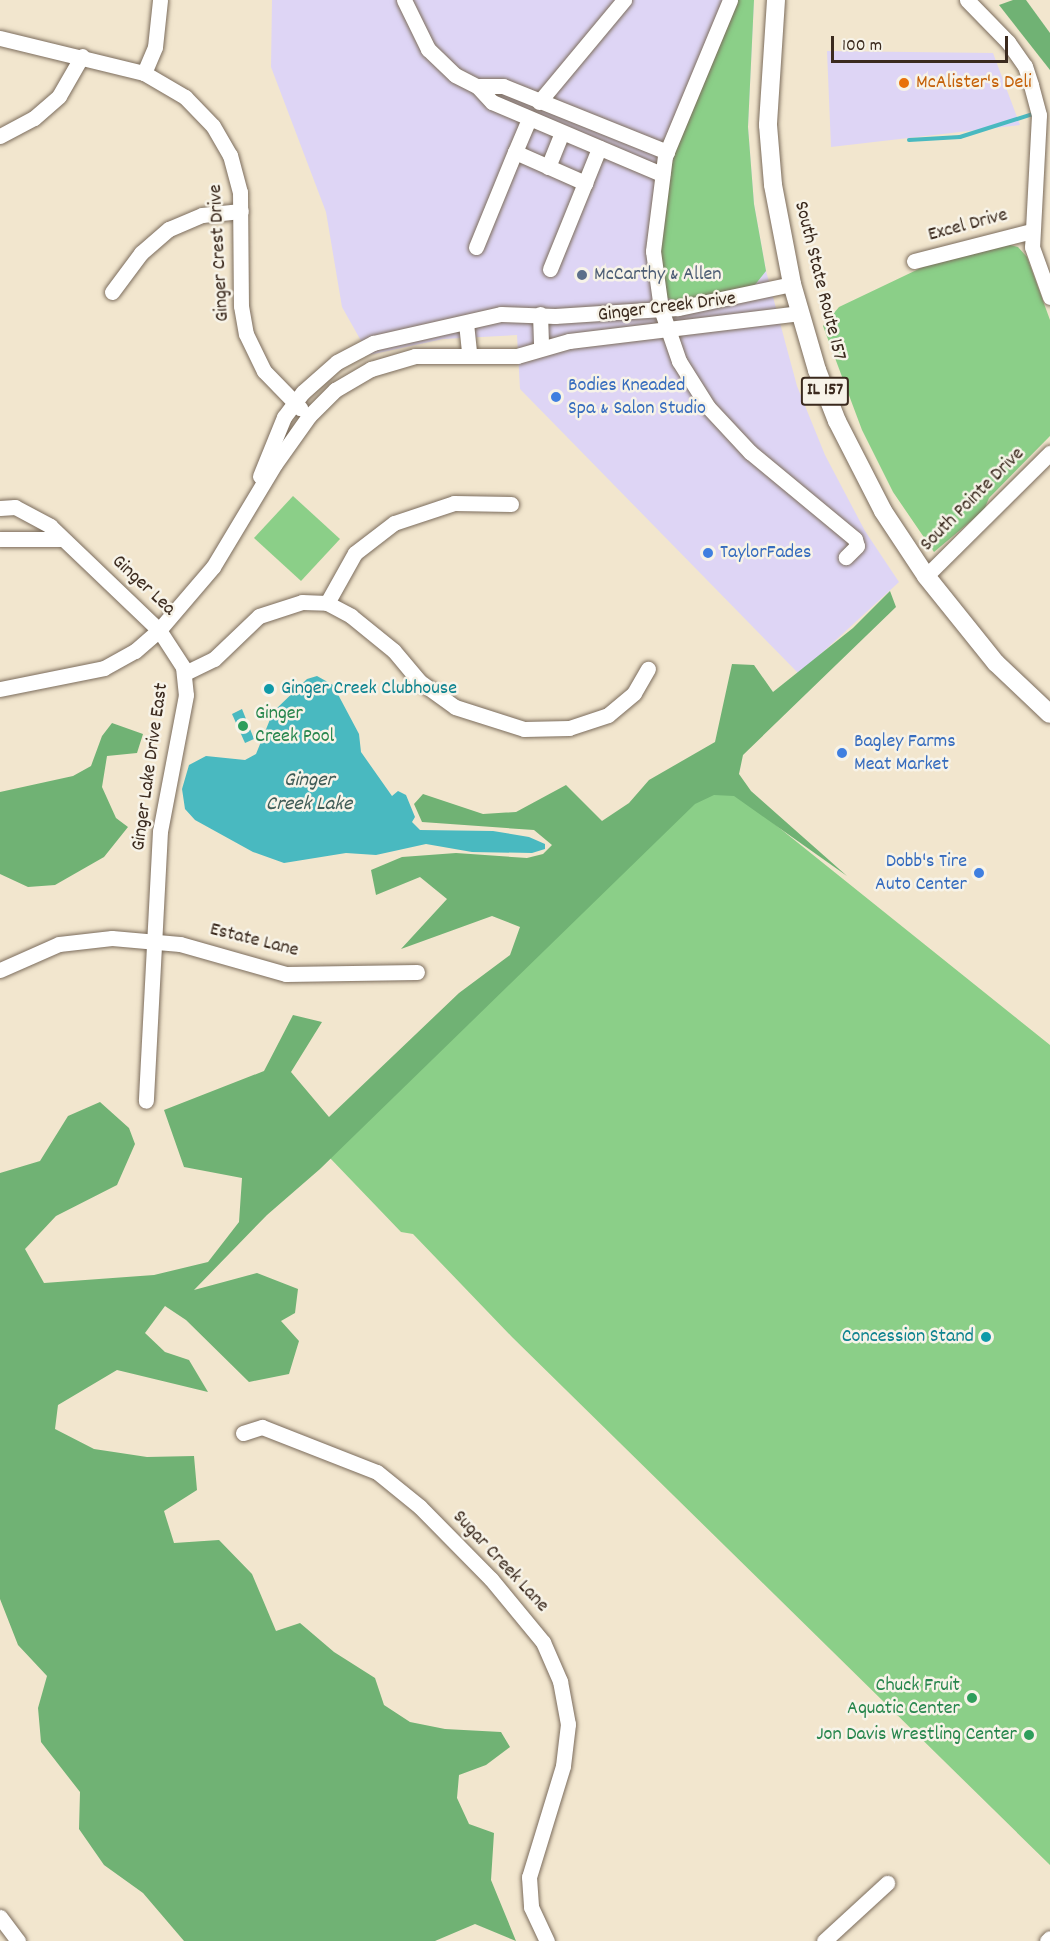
<!DOCTYPE html>
<style>
body{margin:0}
#map{position:relative;width:1050px;height:1941px;overflow:hidden;background:#f2e6ce;font-family:Dekko,sans-serif}
div>[style]{position:absolute}
.built>*{inset:0;background:#ded5f5}
.green>*{inset:0;background:#8bcf88}
.forest>*{inset:0;background:#70b274}
.water>*{inset:0;background:#49b9c0}
.stream>*{height:4px;margin:-2px;padding:0 2px;transform-origin:2px;border-radius:2px;background:#49b9c0}
.roads{filter:drop-shadow(0 0 2px #7b6c5c) drop-shadow(0 0 2px #7b6c5c)}
.minor>*{height:15px;margin:-7.5px;padding:0 7.5px;transform-origin:7.5px;border-radius:7.5px;background:#fff}
.major>*{height:18px;margin:-9px;padding:0 9px;transform-origin:9px;border-radius:9px;background:#fff}
.dots>*{width:16px;height:16px;translate:-50% -50%;box-sizing:border-box;border:3px solid #f7f3e8;border-radius:50%}
span{translate:-50% -50%;white-space:nowrap;text-align:center;line-height:1.15;-webkit-text-stroke:5px #f7f3e8;paint-order:stroke}
.shield-label span{padding:2px 4px;background:#f7f3e8;border:2px solid;border-radius:4px;-webkit-text-stroke-width:0}
.shield-label{font-size:18px;color:#3b2a1e;font-weight:700}
.food-label{font-size:20px;color:#c56008}
.left{translate:0 -50%;text-align:left}
.street-label{font-size:20px;color:#3b2a1e}
.service-label{font-size:20px;color:#4e5e75}
.shop-label{font-size:20px;color:#366cbe}
.right{translate:-100% -50%;text-align:right}
.culture-label{font-size:20px;color:#0d838f}
.leisure-label{font-size:20px;color:#27864d}
.water-label{font-size:21px;color:#405c57;font-style:italic}
.scale{position:absolute;left:831px;top:36px;width:177px;height:27px;box-sizing:border-box;border:3px solid #3b2a1e;border-top:0;padding-left:8px;font-size:18px;line-height:21px;white-space:nowrap;color:#3b2a1e;-webkit-text-stroke:4px #f7f3e8;paint-order:stroke}
</style>
<div id="map">
<div class="built">
<i style="clip-path:polygon(272px 0,754px 0,748px 127px,754px 204px,766px 271px,797px 386px,825px 455px,865px 531px,899px 582px,799px 674px,520px 389px,517px 335px,443px 339px,369px 355px,342px 307px,326px 212px,271px 67px)"></i>
<i style="clip-path:polygon(827px 51px,993px 53px,1020px 125px,831px 147px)"></i>
</div>
<div class="green">
<i style="clip-path:polygon(737px 0,754px 0,748px 127px,754px 204px,766px 271px,754px 286px,679px 301px,667px 298px,660px 258px,665px 188px,677px 146px)"></i>
<i style="clip-path:polygon(1006px 244px,1018px 247px,1027px 257px,1050px 320px,1050px 436px,989px 498px,984px 510px,934px 552px,893px 492px,862px 430px,823px 326px,839px 307px,925px 266px)"></i>
<i style="clip-path:polygon(293px 496px,340px 539px,301px 581px,254px 538px)"></i>
<i style="clip-path:polygon(717px 778px,1050px 1045px,1050px 1865px,512px 1337px,413px 1234px,401px 1232px,330px 1158px)"></i>
</div>
<div class="forest">
<i style="clip-path:polygon(1013px 0,1026px 0,1050px 33px,1050px 70px,999px 5px)"></i>
<i style="clip-path:polygon(890px 591px,896px 607px,743px 755px,739px 774px,751px 791px,847px 876px,734px 796px,714px 795px,695px 804px,320px 1169px,267px 1215px,194px 1290px,257px 1273px,298px 1289px,295px 1313px,281px 1321px,299px 1341px,289px 1374px,249px 1382px,186px 1320px,165px 1306px,145px 1333px,165px 1352px,189px 1360px,208px 1392px,117px 1370px,58px 1405px,55px 1429px,94px 1449px,147px 1457px,194px 1456px,197px 1490px,164px 1511px,174px 1543px,219px 1540px,252px 1574px,276px 1631px,300px 1623px,334px 1652px,375px 1678px,384px 1705px,410px 1722px,445px 1729px,501px 1732px,510px 1747px,486px 1765px,459px 1775px,457px 1798px,469px 1824px,494px 1833px,491px 1880px,516px 1941px,475px 1924px,435px 1941px,184px 1941px,143px 1893px,104px 1865px,79px 1829px,80px 1792px,41px 1742px,38px 1708px,47px 1676px,18px 1645px,0 1599px,0 1173px,40px 1161px,68px 1116px,100px 1102px,129px 1128px,135px 1144px,117px 1185px,56px 1216px,25px 1249px,44px 1283px,154px 1275px,208px 1262px,239px 1222px,242px 1178px,184px 1167px,164px 1110px,264px 1071px,293px 1015px,322px 1022px,291px 1072px,329px 1117px,459px 993px,510px 955px,520px 927px,492px 916px,401px 949px,447px 899px,420px 877px,376px 895px,371px 870px,402px 857px,456px 853px,527px 858px,543px 854px,552px 845px,534px 830px,422px 822px,414px 804px,423px 794px,483px 814px,516px 812px,566px 785px,602px 821px,629px 803px,649px 780px,715px 742px,732px 664px,754px 665px,773px 692px,853px 628px)"></i>
<i style="clip-path:polygon(112px 723px,143px 734px,137px 753px,107px 756px,102px 787px,116px 818px,128px 827px,104px 857px,55px 885px,28px 887px,0 874px,0 792px,73px 776px,91px 766px,102px 736px)"></i>
</div>
<div class="water">
<i style="clip-path:polygon(317px 676px,333px 685px,359px 734px,361px 752px,392px 796px,398px 791px,406px 795px,415px 817px,412px 822px,420px 830px,493px 831px,529px 837px,545px 844px,545px 849px,532px 853px,472px 852px,426px 844px,376px 855px,346px 853px,284px 863px,253px 852px,195px 820px,185px 809px,182px 789px,189px 765px,206px 756px,245px 760px,256px 754px,273px 712px,307px 679px)"></i>
<i style="clip-path:polygon(242px 709px,254px 739px,245px 743px,232px 714px)"></i>
</div>
<div class="stream">
<i style="left:909px;top:140px;width:51px;rotate:-3.4deg"></i>
<i style="left:960px;top:137px;width:80px;rotate:-17.5deg"></i>
</div>
<div class="roads">
<div class="minor">
<i style="left:404px;top:0;width:55px;rotate:63.9deg"></i>
<i style="left:428px;top:49px;width:37px;rotate:44deg"></i>
<i style="left:455px;top:75px;width:25px;rotate:27deg"></i>
<i style="left:477px;top:86px;width:22px;rotate:47deg"></i>
<i style="left:492px;top:102px;width:185px;rotate:23deg"></i>
<i style="left:730px;top:0;width:169px;rotate:112.6deg"></i>
<i style="left:665px;top:156px;width:96px;rotate:97.2deg"></i>
<i style="left:653px;top:251px;width:59px;rotate:82.1deg"></i>
<i style="left:661px;top:309px;width:55px;rotate:70.9deg"></i>
<i style="left:679px;top:361px;width:54px;rotate:57.8deg"></i>
<i style="left:708px;top:407px;width:62px;rotate:47deg"></i>
<i style="left:750px;top:452px;width:136px;rotate:39.6deg"></i>
<i style="left:855px;top:539px;width:7px;rotate:74deg"></i>
<i style="left:857px;top:546px;width:16px;rotate:135deg"></i>
<i style="left:967px;top:0;width:59px;rotate:45.7deg"></i>
<i style="left:1008px;top:42px;width:29px;rotate:55deg"></i>
<i style="left:1025px;top:66px;width:20px;rotate:72deg"></i>
<i style="left:1031px;top:85px;width:31px;rotate:75deg"></i>
<i style="left:1039px;top:115px;width:132px;rotate:93deg"></i>
<i style="left:1032px;top:247px;width:53px;rotate:70.2deg"></i>
<i style="left:0;top:38px;width:148px;rotate:13.7deg"></i>
<i style="left:144px;top:73px;width:48px;rotate:30.3deg"></i>
<i style="left:185px;top:97px;width:40px;rotate:46deg"></i>
<i style="left:213px;top:126px;width:34px;rotate:60deg"></i>
<i style="left:230px;top:155px;width:38px;rotate:75deg"></i>
<i style="left:240px;top:192px;width:114px;rotate:89.5deg"></i>
<i style="left:241px;top:306px;width:28px;rotate:80deg"></i>
<i style="left:246px;top:334px;width:41px;rotate:64.1deg"></i>
<i style="left:264px;top:371px;width:52px;rotate:45.8deg"></i>
<i style="left:144px;top:73px;width:28px;rotate:-67deg"></i>
<i style="left:155px;top:47px;width:47px;rotate:-83.9deg"></i>
<i style="left:477px;top:86px;width:26px"></i>
<i style="left:503px;top:86px;width:177px;rotate:21.9deg"></i>
<i style="left:539px;top:102px;width:133px;rotate:-50.2deg"></i>
<i style="left:529px;top:119px;width:36px;rotate:113deg"></i>
<i style="left:515px;top:152px;width:77px;rotate:23.9deg"></i>
<i style="left:585px;top:183px;width:38px;rotate:-68deg"></i>
<i style="left:0;top:136px;width:38px;rotate:-28deg"></i>
<i style="left:34px;top:118px;width:33px;rotate:-41deg"></i>
<i style="left:59px;top:96px;width:46px;rotate:-60.1deg"></i>
<i style="left:548px;top:167px;width:37px;rotate:-68deg"></i>
<i style="left:476px;top:247px;width:103px;rotate:-67.7deg"></i>
<i style="left:914px;top:261px;width:122px;rotate:-14.3deg"></i>
<i style="left:550px;top:269px;width:93px;rotate:-67.9deg"></i>
<i style="left:112px;top:292px;width:49px;rotate:-53.4deg"></i>
<i style="left:141px;top:253px;width:37px;rotate:-41deg"></i>
<i style="left:169px;top:229px;width:36px;rotate:-23deg"></i>
<i style="left:202px;top:215px;width:39px;rotate:-6deg"></i>
<i style="left:540px;top:314px;width:34px;rotate:88deg"></i>
<i style="left:466px;top:323px;width:31px;rotate:84deg"></i>
<i style="left:260px;top:476px;width:64px;rotate:-67.9deg"></i>
<i style="left:284px;top:417px;width:31px;rotate:-53deg"></i>
<i style="left:303px;top:392px;width:45px;rotate:-41.4deg"></i>
<i style="left:337px;top:362px;width:41px;rotate:-27.8deg"></i>
<i style="left:373px;top:343px;width:131px;rotate:-12.8deg"></i>
<i style="left:501px;top:314px;width:54px;rotate:2.1deg"></i>
<i style="left:555px;top:316px;width:123px;rotate:-3.7deg"></i>
<i style="left:678px;top:308px;width:116px;rotate:-11.9deg"></i>
<i style="left:0;top:508px;width:15px;rotate:-4deg"></i>
<i style="left:15px;top:507px;width:40px;rotate:28deg"></i>
<i style="left:50px;top:526px;width:151px;rotate:43.7deg"></i>
<i style="left:159px;top:630px;width:44px;rotate:57deg"></i>
<i style="left:183px;top:667px;width:28px;rotate:84deg"></i>
<i style="left:186px;top:695px;width:138px;rotate:100.8deg"></i>
<i style="left:160px;top:831px;width:270px;rotate:93deg"></i>
<i style="left:0;top:539px;width:61px"></i>
<i style="left:926px;top:576px;width:175px;rotate:-44.8deg"></i>
<i style="left:327px;top:603px;width:57px;rotate:-60.8deg"></i>
<i style="left:355px;top:553px;width:49px;rotate:-37.6deg"></i>
<i style="left:394px;top:523px;width:63px;rotate:-18.4deg"></i>
<i style="left:454px;top:503px;width:57px;rotate:1deg"></i>
<i style="left:185px;top:673px;width:32px;rotate:-26deg"></i>
<i style="left:214px;top:659px;width:62px;rotate:-43.7deg"></i>
<i style="left:259px;top:616px;width:45px;rotate:-18deg"></i>
<i style="left:302px;top:602px;width:25px;rotate:2deg"></i>
<i style="left:327px;top:603px;width:27px;rotate:28deg"></i>
<i style="left:351px;top:616px;width:55px;rotate:39.1deg"></i>
<i style="left:394px;top:651px;width:39px;rotate:50deg"></i>
<i style="left:419px;top:681px;width:44px;rotate:35.8deg"></i>
<i style="left:455px;top:707px;width:72px;rotate:17.7deg"></i>
<i style="left:524px;top:729px;width:45px;rotate:-1.3deg"></i>
<i style="left:569px;top:728px;width:41px;rotate:-18.4deg"></i>
<i style="left:608px;top:715px;width:34px;rotate:-40deg"></i>
<i style="left:634px;top:693px;width:28px;rotate:-60deg"></i>
<i style="left:0;top:689px;width:106px;rotate:-11.4deg"></i>
<i style="left:104px;top:668px;width:35px;rotate:-29deg"></i>
<i style="left:135px;top:651px;width:32px;rotate:-41deg"></i>
<i style="left:159px;top:630px;width:83px;rotate:-49.4deg"></i>
<i style="left:213px;top:567px;width:120px;rotate:-59deg"></i>
<i style="left:275px;top:464px;width:59px;rotate:-54.7deg"></i>
<i style="left:309px;top:416px;width:37px;rotate:-45deg"></i>
<i style="left:335px;top:390px;width:42px;rotate:-30.3deg"></i>
<i style="left:371px;top:369px;width:46px;rotate:-16.5deg"></i>
<i style="left:415px;top:356px;width:102px"></i>
<i style="left:517px;top:356px;width:54px;rotate:-16.1deg"></i>
<i style="left:569px;top:341px;width:233px;rotate:-6.9deg"></i>
<i style="left:0;top:970px;width:64px;rotate:-23.8deg"></i>
<i style="left:59px;top:944px;width:53px;rotate:-6.5deg"></i>
<i style="left:112px;top:938px;width:68px;rotate:5deg"></i>
<i style="left:180px;top:944px;width:110px;rotate:15.8deg"></i>
<i style="left:286px;top:974px;width:131px;rotate:-0.9deg"></i>
<i style="left:243px;top:1433px;width:20px;rotate:-18deg"></i>
<i style="left:262px;top:1427px;width:123px;rotate:21.4deg"></i>
<i style="left:377px;top:1472px;width:55px;rotate:39.1deg"></i>
<i style="left:420px;top:1507px;width:101px;rotate:45.4deg"></i>
<i style="left:491px;top:1579px;width:82px;rotate:50.5deg"></i>
<i style="left:543px;top:1642px;width:43px;rotate:66.4deg"></i>
<i style="left:560px;top:1681px;width:44px;rotate:79.5deg"></i>
<i style="left:568px;top:1724px;width:42px;rotate:96.8deg"></i>
<i style="left:563px;top:1766px;width:116px;rotate:107deg"></i>
<i style="left:529px;top:1877px;width:30px;rotate:86deg"></i>
<i style="left:531px;top:1907px;width:38px;rotate:65deg"></i>
<i style="left:0;top:1917px;width:30px;rotate:53deg"></i>
<i style="left:824px;top:1941px;width:86px;rotate:-42.6deg"></i>
<i style="left:1047px;top:1941px;width:4px;rotate:-45deg"></i>
</div>
<div class="major">
<i style="left:776px;top:0;width:125px;rotate:93.7deg"></i>
<i style="left:768px;top:125px;width:60px;rotate:85.2deg"></i>
<i style="left:773px;top:185px;width:101px;rotate:79.1deg"></i>
<i style="left:792px;top:284px;width:90px;rotate:73.8deg"></i>
<i style="left:817px;top:370px;width:55px;rotate:68.6deg"></i>
<i style="left:837px;top:421px;width:101px;rotate:62.9deg"></i>
<i style="left:883px;top:511px;width:78px;rotate:56.5deg"></i>
<i style="left:926px;top:576px;width:112px;rotate:51.2deg"></i>
<i style="left:996px;top:663px;width:74px;rotate:43.4deg"></i>
</div>
</div>
<div class="dots">
<i style="left:904px;top:83px;background:#e8710a"></i>
<i style="left:582px;top:275px;background:#5c6f8a"></i>
<i style="left:556px;top:397px;background:#3f7fe0"></i>
<i style="left:708px;top:553px;background:#3f7fe0"></i>
<i style="left:269px;top:689px;background:#0f9aa8"></i>
<i style="left:243px;top:726px;background:#2e9e5b"></i>
<i style="left:842px;top:753px;background:#3f7fe0"></i>
<i style="left:979px;top:873px;background:#3f7fe0"></i>
<i style="left:986px;top:1337px;background:#0f9aa8"></i>
<i style="left:972px;top:1698px;background:#2e9e5b"></i>
<i style="left:1029px;top:1735px;background:#2e9e5b"></i>
</div>
<div class="shield-label">
<span style="left:825px;top:391px">IL 157</span>
</div>
<div class="food-label">
<span class="left" style="left:916px;top:83px">McAlister's Deli</span>
</div>
<div class="street-label">
<span style="left:968px;top:226px;rotate:-15deg">Excel Drive</span>
<span style="left:220px;top:253px;rotate:-93deg">Ginger Crest Drive</span>
<span style="left:819px;top:281px;rotate:76deg">South State Route 157</span>
<span style="left:667px;top:308px;rotate:-7deg">Ginger Creek Drive</span>
<span style="left:973px;top:500px;rotate:-45deg">South Pointe Drive</span>
<span style="left:143px;top:586px;rotate:43deg">Ginger Lea</span>
<span style="left:151px;top:767px;rotate:-82deg">Ginger Lake Drive East</span>
<span style="left:254px;top:941px;rotate:14deg">Estate Lane</span>
<span style="left:500px;top:1562px;rotate:47deg">Sugar Creek Lane</span>
</div>
<div class="service-label">
<span class="left" style="left:594px;top:275px">McCarthy &amp; Allen</span>
</div>
<div class="shop-label">
<span class="left" style="left:568px;top:398px">Bodies Kneaded<br>Spa &amp; Salon Studio</span>
<span class="left" style="left:720px;top:553px">TaylorFades</span>
<span class="left" style="left:854px;top:754px">Bagley Farms<br>Meat Market</span>
<span class="right" style="left:967px;top:874px">Dobb's Tire<br>Auto Center</span>
</div>
<div class="culture-label">
<span class="left" style="left:281px;top:689px">Ginger Creek Clubhouse</span>
<span class="right" style="left:974px;top:1337px">Concession Stand</span>
</div>
<div class="leisure-label">
<span class="left" style="left:255px;top:726px">Ginger<br>Creek Pool</span>
<span class="right" style="left:960px;top:1698px">Chuck Fruit<br>Aquatic Center</span>
<span class="right" style="left:1017px;top:1735px">Jon Davis Wrestling Center</span>
</div>
<div class="water-label">
<span style="left:309px;top:793px">Ginger<br>Creek Lake</span>
</div>
<div class="scale">100 m</div>
</div>
